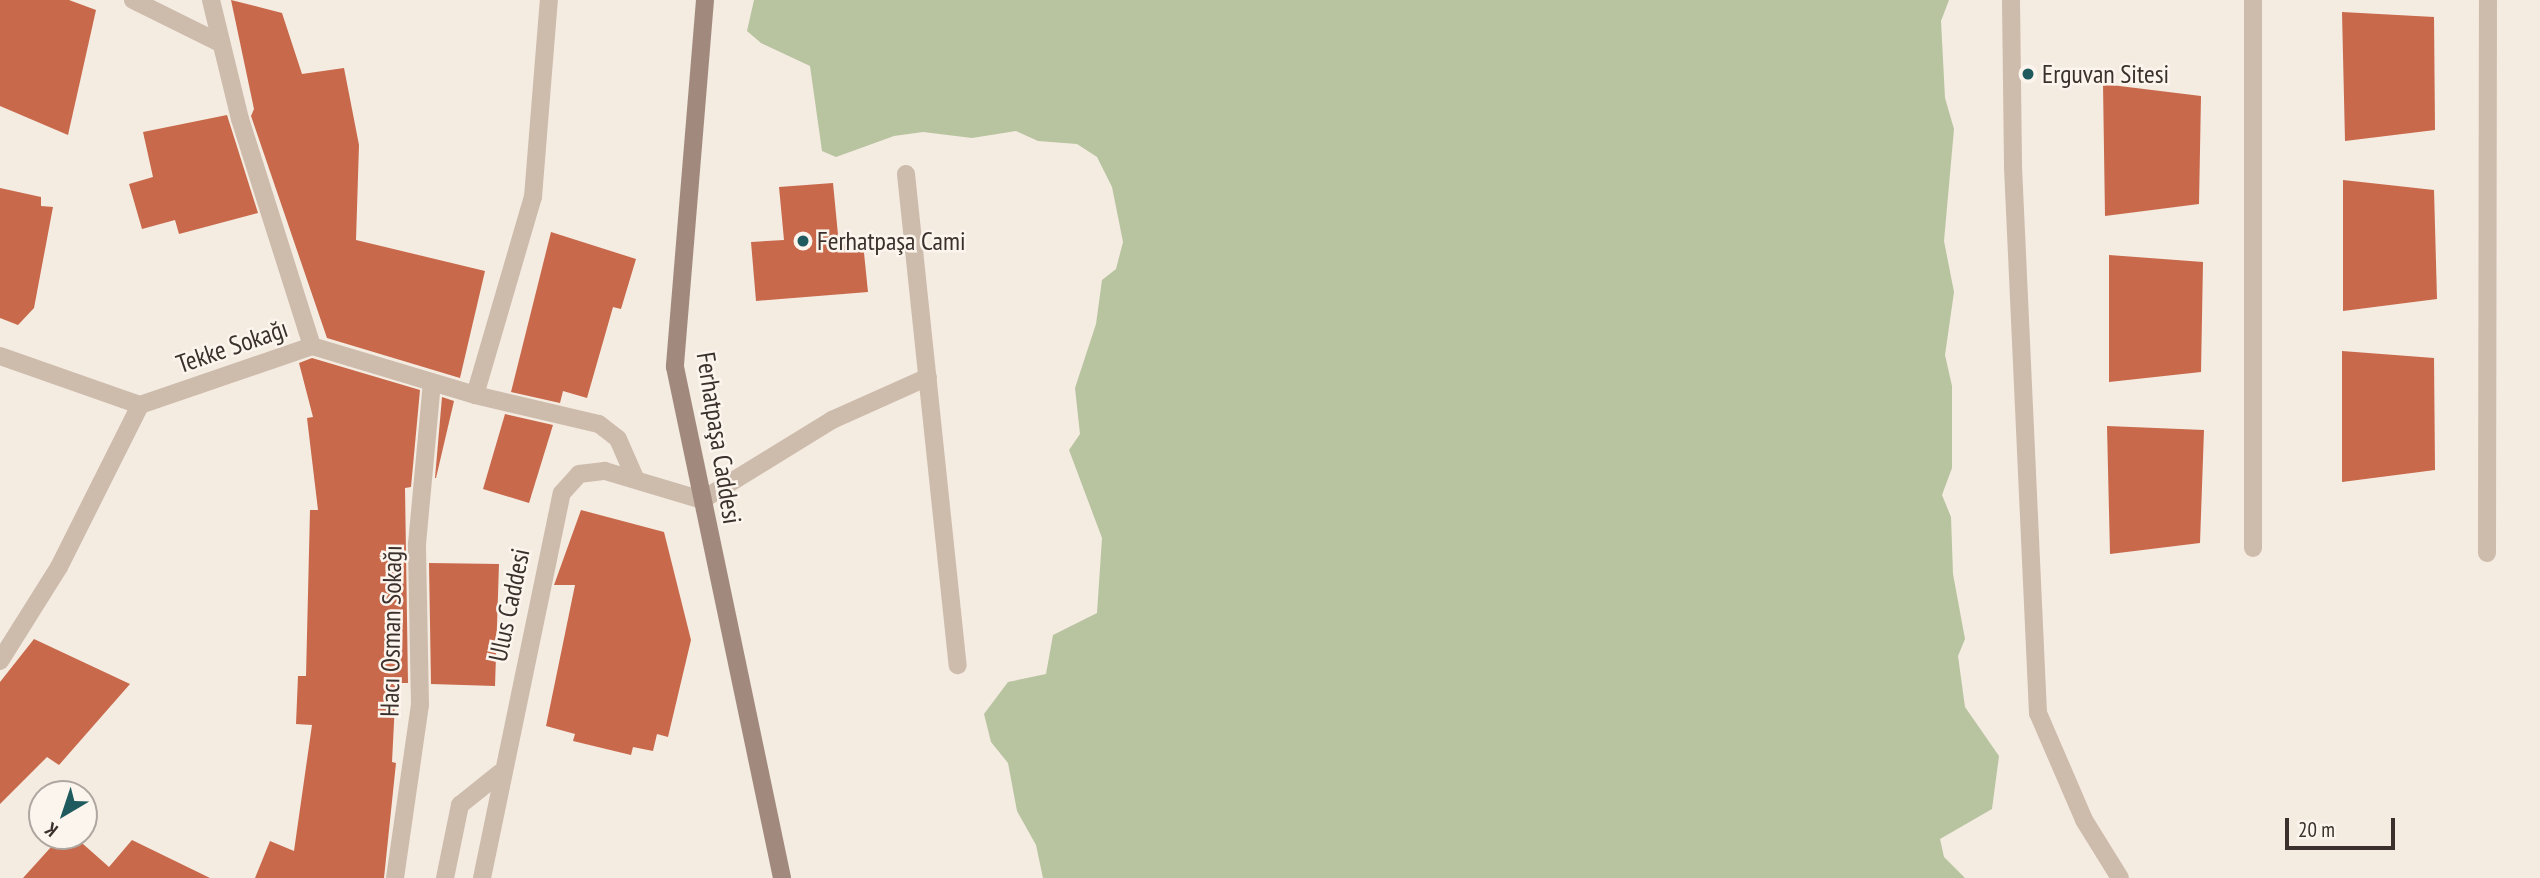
<!DOCTYPE html>
<meta charset="utf-8">
<style>
body{margin:0}
#map{position:relative;width:2540px;height:878px;overflow:hidden;background:#f4ebe1;font-family:"PT Sans Narrow",sans-serif}
div>[style]{position:absolute}
.green>*{inset:0;background:#b8c4a0}
.building>*{inset:0;background:#c8694b}
.service>*{height:18px;margin:-9px;padding:0 9px;transform-origin:9px;border-radius:9px;background:#cdbbac}
.minor>*{height:18px;margin:-9px;padding:0 9px;transform-origin:9px;border-radius:9px;background:#cdbbac}
.tertiary>*{height:18px;margin:-9px;padding:0 9px;transform-origin:9px;border-radius:9px;background:#cdbbac}
.secondary>*{height:18px;margin:-9px;padding:0 9px;transform-origin:9px;border-radius:9px;background:#a18a7d}
.dots>*{width:19px;height:19px;translate:-50% -50%;box-sizing:border-box;border:4px solid #fbf5ee;border-radius:50%}
span{translate:-50% -50%;white-space:nowrap;text-align:center;line-height:1.15;-webkit-text-stroke:5px #fbf5ee;paint-order:stroke}
.poi-label{font-size:26px;color:#3b302b}
.left{translate:0 -50%;text-align:left}
.street-label{font-size:26px;color:#3b302b}
.north{position:absolute;left:28px;top:780px;width:70px;height:70px;box-sizing:border-box;background:#fbf5ee;border:2px solid #aea6a0;border-radius:50%;rotate:219deg;font-size:19px;font-weight:700;line-height:28px;text-align:center;color:#3b302b}
.north::after{content:'';display:block;margin:auto;width:24px;height:32px;background:#1f5a5e;clip-path:polygon(50% 0,100% 100%,50% 72%,0 100%)}
.scale{position:absolute;left:2285px;top:818px;width:110px;height:32px;box-sizing:border-box;border:4px solid #3b302b;border-top:0;padding-left:9px;font-size:21px;line-height:24px;white-space:nowrap;color:#3b302b;-webkit-text-stroke:5px #fbf5ee;paint-order:stroke}
</style>
<div id="map">
<div class="green">
<i style="clip-path:polygon(754px 0,1949px 0,1941px 21px,1945px 98px,1954px 129px,1944px 241px,1954px 292px,1945px 355px,1952px 386px,1952px 468px,1942px 495px,1951px 517px,1953px 574px,1965px 639px,1958px 656px,1965px 707px,1999px 756px,1992px 809px,1940px 839px,1944px 857px,1965px 878px,1043px 878px,1036px 845px,1017px 811px,1008px 763px,991px 742px,984px 714px,1008px 682px,1046px 674px,1053px 635px,1097px 613px,1102px 538px,1069px 450px,1080px 434px,1075px 388px,1096px 324px,1102px 280px,1116px 269px,1123px 242px,1112px 187px,1097px 157px,1077px 144px,1038px 141px,1016px 131px,972px 138px,923px 132px,894px 136px,836px 157px,822px 151px,810px 66px,761px 43px,747px 31px)"></i>
</div>
<div class="building">
<i style="clip-path:polygon(0 0,69px 0,96px 10px,68px 135px,0 106px)"></i>
<i style="clip-path:polygon(231px 0,282px 13px,302px 74px,344px 68px,359px 145px,356px 240px,485px 271px,460px 378px,327px 338px,251px 116px,254px 109px)"></i>
<i style="clip-path:polygon(2342px 12px,2434px 17px,2435px 130px,2345px 141px)"></i>
<i style="clip-path:polygon(2103px 84px,2201px 96px,2199px 204px,2105px 216px)"></i>
<i style="clip-path:polygon(227px 115px,258px 213px,179px 234px,175px 220px,142px 229px,129px 184px,153px 177px,143px 132px)"></i>
<i style="clip-path:polygon(2343px 180px,2434px 190px,2437px 299px,2343px 311px)"></i>
<i style="clip-path:polygon(833px 183px,839px 245px,863px 243px,868px 292px,756px 301px,751px 242px,784px 240px,779px 187px)"></i>
<i style="clip-path:polygon(0 188px,41px 197px,41px 206px,53px 207px,34px 308px,18px 325px,0 318px)"></i>
<i style="clip-path:polygon(551px 232px,636px 259px,621px 309px,613px 307px,587px 398px,563px 391px,560px 403px,511px 392px)"></i>
<i style="clip-path:polygon(2109px 255px,2203px 262px,2201px 372px,2109px 382px)"></i>
<i style="clip-path:polygon(2342px 351px,2434px 358px,2435px 470px,2342px 482px)"></i>
<i style="clip-path:polygon(312px 358px,420px 390px,411px 487px,405px 488px,408px 683px,396px 683px,392px 762px,396px 763px,384px 878px,255px 878px,270px 841px,294px 851px,312px 725px,296px 724px,298px 676px,306px 676px,310px 510px,318px 510px,307px 418px,313px 417px,299px 363px)"></i>
<i style="clip-path:polygon(442px 397px,454px 401px,436px 478px,435px 478px)"></i>
<i style="clip-path:polygon(505px 414px,553px 425px,529px 503px,483px 489px)"></i>
<i style="clip-path:polygon(2107px 426px,2204px 430px,2200px 543px,2110px 554px)"></i>
<i style="clip-path:polygon(581px 510px,664px 532px,691px 640px,668px 737px,657px 734px,653px 751px,633px 747px,631px 755px,573px 741px,575px 734px,546px 726px,575px 585px,554px 585px)"></i>
<i style="clip-path:polygon(429px 563px,499px 564px,495px 686px,431px 684px)"></i>
<i style="clip-path:polygon(34px 639px,130px 684px,59px 765px,47px 757px,0 804px,0 682px)"></i>
<i style="clip-path:polygon(61px 836px,74px 836px,109px 867px,132px 840px,210px 878px,23px 878px)"></i>
</div>
<div class="service">
<i style="left:445px;top:878px;width:75px;rotate:-78.4deg"></i>
<i style="left:460px;top:805px;width:51px;rotate:-38.7deg"></i>
</div>
<div class="minor">
<i style="left:133px;top:0;width:97px;rotate:26.3deg"></i>
<i style="left:211px;top:0;width:122px;rotate:76.3deg"></i>
<i style="left:240px;top:119px;width:238px;rotate:72.4deg"></i>
<i style="left:2253px;top:0;width:548px;rotate:90deg"></i>
<i style="left:906px;top:174px;width:494px;rotate:84deg"></i>
<i style="left:0;top:356px;width:148px;rotate:19.3deg"></i>
<i style="left:475px;top:395px;width:206px;rotate:-73.7deg"></i>
<i style="left:533px;top:197px;width:198px;rotate:-85.4deg"></i>
<i style="left:702px;top:500px;width:153px;rotate:-31.6deg"></i>
<i style="left:832px;top:420px;width:105px;rotate:-24.1deg"></i>
<i style="left:2487px;top:553px;width:553px;rotate:-89.9deg"></i>
<i style="left:0;top:661px;width:111px;rotate:-57.9deg"></i>
<i style="left:59px;top:567px;width:181px;rotate:-63.4deg"></i>
<i style="left:140px;top:405px;width:182px;rotate:-18.9deg"></i>
<i style="left:312px;top:346px;width:170px;rotate:16.7deg"></i>
<i style="left:475px;top:395px;width:127px;rotate:13.2deg"></i>
<i style="left:599px;top:424px;width:24px;rotate:38deg"></i>
<i style="left:618px;top:439px;width:43px;rotate:66.4deg"></i>
<i style="left:395px;top:878px;width:175px;rotate:-81.8deg"></i>
<i style="left:420px;top:705px;width:161px;rotate:-91.1deg"></i>
<i style="left:417px;top:544px;width:162px;rotate:-84.7deg"></i>
</div>
<div class="tertiary">
<i style="left:2011px;top:0;width:167px;rotate:89.3deg"></i>
<i style="left:2013px;top:167px;width:547px;rotate:87.38deg"></i>
<i style="left:2038px;top:713px;width:116px;rotate:66.7deg"></i>
<i style="left:2084px;top:820px;width:68px;rotate:58.2deg"></i>
<i style="left:482px;top:878px;width:393px;rotate:-78.3deg"></i>
<i style="left:562px;top:493px;width:25px;rotate:-48deg"></i>
<i style="left:579px;top:474px;width:26px;rotate:-7deg"></i>
<i style="left:605px;top:471px;width:101px;rotate:16.6deg"></i>
</div>
<div class="secondary">
<i style="left:705px;top:0;width:368px;rotate:94.7deg"></i>
<i style="left:675px;top:367px;width:522px;rotate:78.17deg"></i>
</div>
<div class="dots">
<i style="left:2028px;top:74px;background:#1f5a5e"></i>
<i style="left:803px;top:241px;background:#1f5a5e"></i>
</div>
<div class="poi-label">
<span class="left" style="left:2042px;top:74px">Erguvan Sitesi</span>
<span class="left" style="left:817px;top:241px">Ferhatpaşa Cami</span>
</div>
<div class="street-label">
<span style="left:232px;top:346px;rotate:-19deg">Tekke Sokağı</span>
<span style="left:719px;top:438px;rotate:81deg">Ferhatpaşa Caddesi</span>
<span style="left:509px;top:605px;rotate:-78deg">Ulus Caddesi</span>
<span style="left:391px;top:631px;rotate:-89deg">Hacı Osman Sokağı</span>
</div>
<div class="north">K</div>
<div class="scale">20 m</div>
</div>
